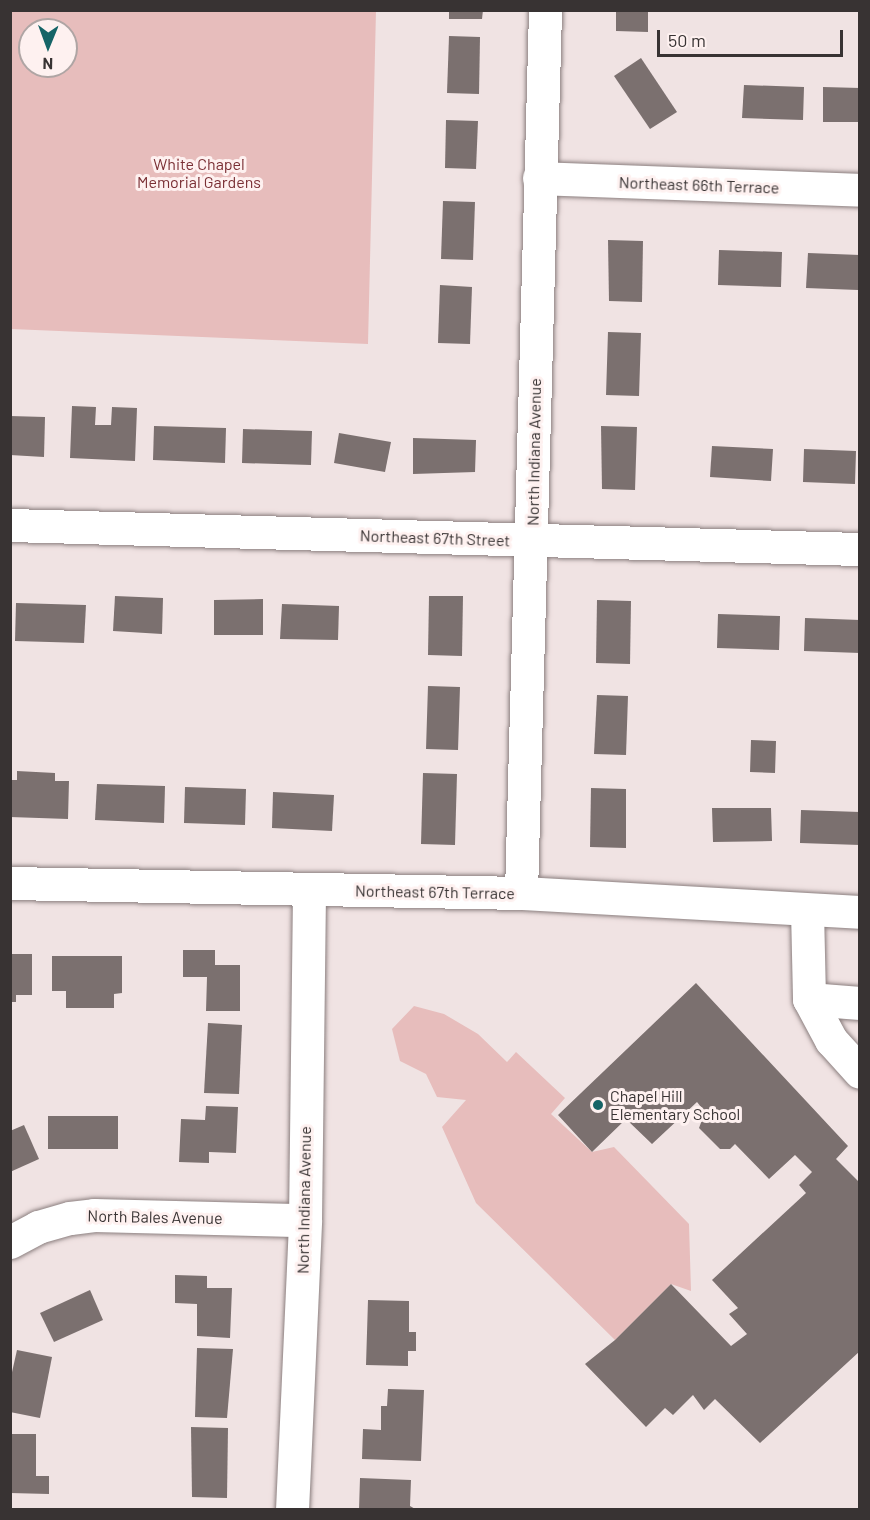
<!DOCTYPE html>
<style>
body{margin:0}
#map{position:relative;width:870px;height:1520px;overflow:hidden;background:#f0e3e3;font-family:Barlow,sans-serif}
div>[style]{position:absolute}
.green>*{inset:0;background:#e7bdbc}
.building>*{inset:0;background:#7b706f}
.roads{filter:drop-shadow(0 0 2px #8b7f7f) drop-shadow(0 0 2px #8b7f7f)}
.minor>*{height:33px;margin:-16.5px;padding:0 16.5px;transform-origin:16.5px;border-radius:16.5px;background:#fff}
.dots>*{width:16px;height:16px;translate:-50% -50%;box-sizing:border-box;border:3px solid #fef1f0;border-radius:50%}
span{translate:-50% -50%;white-space:nowrap;text-align:center;line-height:1.15;-webkit-text-stroke:6px #fef1f0;paint-order:stroke}
.park-label{font-size:16px;color:#7a2f34}
.street-label{font-size:16px;color:#383333}
.poi-label{font-size:16px;color:#383333}
.left{translate:0 -50%;text-align:left}
.frame{position:absolute;inset:0;border:12px solid #383333;pointer-events:none}
.north{position:absolute;left:18px;top:18px;width:60px;height:60px;box-sizing:border-box;background:#fef1f0;border:2px solid #afa5a4;border-radius:50%;rotate:181deg;font-size:16px;font-weight:700;line-height:24px;text-align:center;color:#383333}
.north::after{content:'';display:block;margin:auto;width:21px;height:27px;background:#156467;clip-path:polygon(50% 0,100% 100%,50% 72%,0 100%)}
.scale{position:absolute;left:657px;top:30px;width:186px;height:27px;box-sizing:border-box;border:3px solid #383333;border-top:0;padding-left:8px;font-size:18px;line-height:21px;white-space:nowrap;color:#383333;-webkit-text-stroke:4px #fef1f0;paint-order:stroke}
</style>
<div id="map">
<div class="green">
<i style="clip-path:polygon(evenodd,11px 10px,376px 11px,368px 344px,11px 329px,11px 10px,30px 30px,66px 30px,66px 66px,30px 66px,30px 30px)"></i>
<i style="clip-path:polygon(414px 1006px,444px 1014px,478px 1034px,507px 1062px,516px 1052px,565px 1098px,551px 1114px,592px 1152px,614px 1147px,689px 1224px,691px 1291px,671px 1284px,615px 1340px,476px 1203px,442px 1127px,466px 1100px,437px 1097px,426px 1074px,400px 1061px,392px 1029px)"></i>
</div>
<div class="building">
<i style="clip-path:polygon(449px 10px,483px 10px,482px 19px,449px 19px)"></i>
<i style="clip-path:polygon(616px 10px,648px 10px,648px 32px,616px 31px)"></i>
<i style="clip-path:polygon(449px 36px,480px 37px,479px 94px,447px 93px)"></i>
<i style="clip-path:polygon(641px 58px,677px 112px,650px 129px,614px 76px)"></i>
<i style="clip-path:polygon(744px 85px,804px 87px,803px 120px,742px 118px)"></i>
<i style="clip-path:polygon(823px 87px,860px 88px,860px 122px,823px 122px)"></i>
<i style="clip-path:polygon(446px 120px,478px 121px,476px 169px,445px 168px)"></i>
<i style="clip-path:polygon(443px 201px,475px 202px,473px 260px,441px 259px)"></i>
<i style="clip-path:polygon(608px 240px,643px 241px,642px 302px,609px 301px)"></i>
<i style="clip-path:polygon(719px 250px,782px 252px,781px 287px,718px 285px)"></i>
<i style="clip-path:polygon(808px 253px,860px 255px,858px 290px,806px 288px)"></i>
<i style="clip-path:polygon(440px 285px,472px 287px,470px 344px,438px 343px)"></i>
<i style="clip-path:polygon(608px 332px,641px 333px,639px 396px,606px 395px)"></i>
<i style="clip-path:polygon(72px 406px,96px 407px,95px 425px,111px 425px,112px 407px,137px 408px,135px 461px,70px 458px)"></i>
<i style="clip-path:polygon(10px 416px,45px 417px,44px 457px,10px 455px)"></i>
<i style="clip-path:polygon(154px 426px,226px 428px,225px 463px,153px 460px)"></i>
<i style="clip-path:polygon(601px 426px,637px 427px,635px 490px,602px 489px)"></i>
<i style="clip-path:polygon(243px 429px,312px 431px,311px 465px,242px 463px)"></i>
<i style="clip-path:polygon(339px 433px,391px 442px,385px 472px,334px 463px)"></i>
<i style="clip-path:polygon(413px 438px,476px 440px,475px 472px,413px 474px)"></i>
<i style="clip-path:polygon(712px 446px,773px 449px,771px 481px,710px 477px)"></i>
<i style="clip-path:polygon(804px 449px,856px 451px,855px 484px,803px 482px)"></i>
<i style="clip-path:polygon(115px 596px,163px 598px,162px 634px,113px 631px)"></i>
<i style="clip-path:polygon(429px 596px,463px 596px,462px 656px,428px 655px)"></i>
<i style="clip-path:polygon(263px 599px,263px 635px,214px 635px,214px 600px)"></i>
<i style="clip-path:polygon(597px 600px,631px 601px,630px 664px,596px 663px)"></i>
<i style="clip-path:polygon(16px 603px,86px 605px,84px 643px,15px 641px)"></i>
<i style="clip-path:polygon(282px 604px,339px 606px,338px 640px,280px 639px)"></i>
<i style="clip-path:polygon(718px 614px,780px 616px,779px 650px,717px 648px)"></i>
<i style="clip-path:polygon(805px 618px,860px 620px,860px 653px,804px 651px)"></i>
<i style="clip-path:polygon(428px 686px,460px 687px,458px 750px,426px 749px)"></i>
<i style="clip-path:polygon(597px 695px,628px 696px,626px 755px,594px 754px)"></i>
<i style="clip-path:polygon(751px 740px,776px 741px,775px 773px,750px 772px)"></i>
<i style="clip-path:polygon(17px 771px,55px 773px,55px 781px,69px 781px,68px 819px,10px 817px,10px 780px,17px 780px)"></i>
<i style="clip-path:polygon(423px 773px,457px 774px,455px 845px,421px 844px)"></i>
<i style="clip-path:polygon(97px 784px,165px 786px,164px 823px,95px 820px)"></i>
<i style="clip-path:polygon(185px 787px,246px 789px,245px 825px,184px 823px)"></i>
<i style="clip-path:polygon(591px 788px,626px 789px,626px 848px,590px 847px)"></i>
<i style="clip-path:polygon(273px 792px,334px 795px,332px 831px,272px 828px)"></i>
<i style="clip-path:polygon(712px 808px,771px 808px,772px 841px,713px 842px)"></i>
<i style="clip-path:polygon(801px 810px,860px 812px,860px 845px,800px 843px)"></i>
<i style="clip-path:polygon(183px 950px,215px 950px,215px 965px,240px 965px,240px 1011px,206px 1011px,207px 977px,183px 977px)"></i>
<i style="clip-path:polygon(10px 954px,32px 954px,32px 995px,16px 995px,16px 1002px,10px 1002px)"></i>
<i style="clip-path:polygon(52px 956px,122px 956px,122px 993px,114px 994px,114px 1008px,66px 1008px,66px 991px,52px 991px)"></i>
<i style="clip-path:polygon(696px 983px,848px 1146px,836px 1159px,860px 1183px,860px 1351px,760px 1443px,715px 1399px,704px 1410px,693px 1395px,673px 1415px,665px 1408px,646px 1427px,585px 1364px,615px 1340px,671px 1284px,731px 1346px,747px 1334px,729px 1314px,738px 1308px,712px 1280px,806px 1193px,799px 1185px,812px 1172px,795px 1155px,769px 1179px,735px 1144px,730px 1149px,720px 1149px,699px 1128px,705px 1112px,697px 1102px,652px 1144px,626px 1119px,592px 1152px,558px 1115px)"></i>
<i style="clip-path:polygon(208px 1023px,242px 1025px,239px 1094px,204px 1093px)"></i>
<i style="clip-path:polygon(206px 1106px,238px 1107px,236px 1153px,209px 1152px,209px 1163px,179px 1162px,181px 1119px,205px 1120px)"></i>
<i style="clip-path:polygon(48px 1116px,118px 1116px,118px 1149px,48px 1149px)"></i>
<i style="clip-path:polygon(24px 1125px,39px 1159px,10px 1172px,10px 1131px)"></i>
<i style="clip-path:polygon(175px 1275px,207px 1276px,207px 1288px,232px 1288px,230px 1338px,197px 1336px,197px 1304px,175px 1303px)"></i>
<i style="clip-path:polygon(90px 1290px,103px 1320px,54px 1342px,40px 1313px)"></i>
<i style="clip-path:polygon(368px 1300px,409px 1301px,409px 1332px,416px 1332px,416px 1351px,408px 1351px,408px 1366px,366px 1365px)"></i>
<i style="clip-path:polygon(197px 1348px,233px 1349px,227px 1418px,195px 1417px)"></i>
<i style="clip-path:polygon(17px 1350px,52px 1357px,40px 1418px,10px 1412px,10px 1381px)"></i>
<i style="clip-path:polygon(388px 1389px,424px 1390px,421px 1461px,362px 1459px,363px 1429px,381px 1430px,381px 1406px,387px 1406px)"></i>
<i style="clip-path:polygon(191px 1427px,228px 1428px,227px 1498px,192px 1497px)"></i>
<i style="clip-path:polygon(10px 1434px,36px 1434px,36px 1476px,49px 1476px,49px 1494px,10px 1493px)"></i>
<i style="clip-path:polygon(360px 1478px,411px 1480px,410px 1506px,417px 1510px,359px 1510px)"></i>
</div>
<div class="roads">
<div class="minor">
<i style="left:539px;top:178px;width:321px;rotate:2.1deg"></i>
<i style="left:10px;top:525px;width:850px;rotate:1.62deg"></i>
<i style="left:10px;top:883px;width:511px;rotate:1.12deg"></i>
<i style="left:521px;top:893px;width:340px;rotate:3.2deg"></i>
<i style="left:521px;top:893px;width:883px;rotate:-88.44deg"></i>
<i style="left:807px;top:910px;width:89px;rotate:88.7deg"></i>
<i style="left:809px;top:999px;width:47px;rotate:61.8deg"></i>
<i style="left:831px;top:1040px;width:43px;rotate:47.8deg"></i>
<i style="left:809px;top:999px;width:51px;rotate:4.5deg"></i>
<i style="left:10px;top:1242px;width:32px;rotate:-28deg"></i>
<i style="left:38px;top:1227px;width:33px;rotate:-16deg"></i>
<i style="left:70px;top:1218px;width:24px;rotate:-7deg"></i>
<i style="left:94px;top:1215px;width:211px;rotate:1.4deg"></i>
<i style="left:292px;top:1510px;width:290px;rotate:-87.4deg"></i>
<i style="left:305px;top:1220px;width:330px;rotate:-89.3deg"></i>
</div>
</div>
<div class="dots">
<i style="left:598px;top:1105px;background:#156467"></i>
</div>
<div class="park-label">
<span style="left:199px;top:173px">White Chapel<br>Memorial Gardens</span>
</div>
<div class="street-label">
<span style="left:699px;top:185px;rotate:2deg">Northeast 66th Terrace</span>
<span style="left:534px;top:452px;rotate:-89deg">North Indiana Avenue</span>
<span style="left:435px;top:538px;rotate:2deg">Northeast 67th Street</span>
<span style="left:435px;top:892px;rotate:1deg">Northeast 67th Terrace</span>
<span style="left:304px;top:1200px;rotate:-89deg">North Indiana Avenue</span>
<span style="left:155px;top:1217px;rotate:1deg">North Bales Avenue</span>
</div>
<div class="poi-label">
<span class="left" style="left:610px;top:1105px">Chapel Hill<br>Elementary School</span>
</div>
<div class="frame"></div>
<div class="north">N</div>
<div class="scale">50 m</div>
</div>
